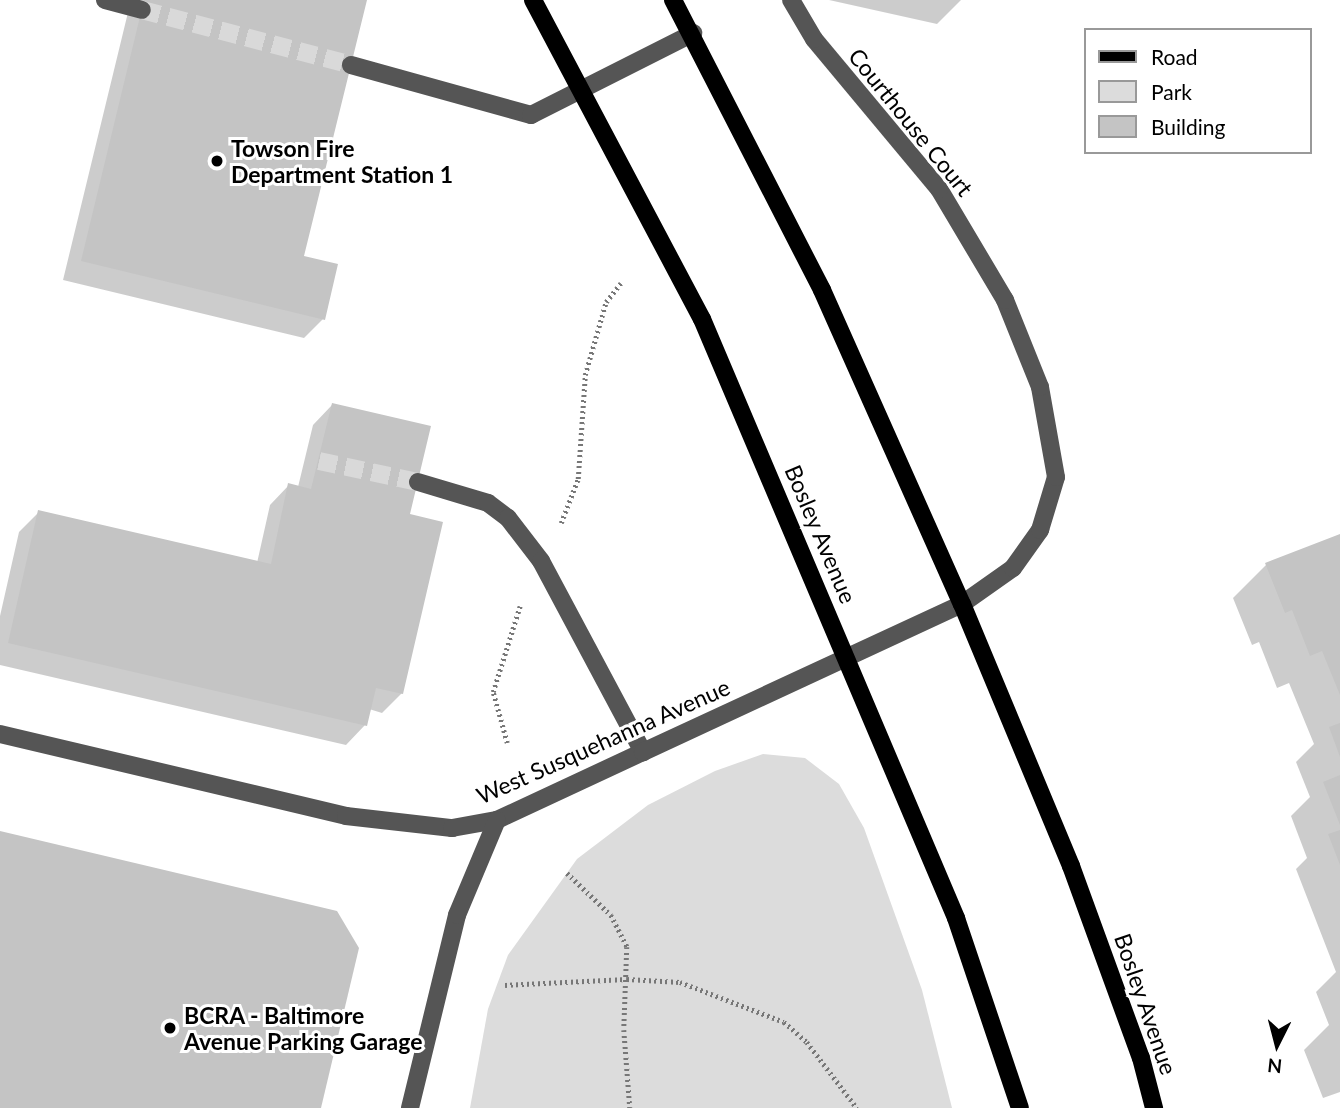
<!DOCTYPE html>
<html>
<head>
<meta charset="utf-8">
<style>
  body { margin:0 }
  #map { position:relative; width:1340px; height:1108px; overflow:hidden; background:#fff; font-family:Lato,sans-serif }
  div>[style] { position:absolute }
  .green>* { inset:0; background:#dcdcdc }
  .shadow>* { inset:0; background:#0003 }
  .building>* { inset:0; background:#c4c4c4 }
  .minor-tunnel>* { height:18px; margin-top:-9px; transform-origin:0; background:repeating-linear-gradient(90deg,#d9d9d9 0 18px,transparent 0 27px) }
  .path>* { height:4.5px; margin-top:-2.25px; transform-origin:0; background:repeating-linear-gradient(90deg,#777 0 2px,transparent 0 5.5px) }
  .minor>* { height:18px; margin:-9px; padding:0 9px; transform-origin:9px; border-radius:9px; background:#555 }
  .major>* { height:18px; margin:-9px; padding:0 9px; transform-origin:9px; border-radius:9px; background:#000 }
  .dots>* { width:19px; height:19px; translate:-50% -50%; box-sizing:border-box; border:4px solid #fff; border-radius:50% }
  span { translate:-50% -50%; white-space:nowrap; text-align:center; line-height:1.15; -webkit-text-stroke:6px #fff; paint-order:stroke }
  .street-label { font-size:23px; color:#000 }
  .poi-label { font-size:23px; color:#000; font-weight:700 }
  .left { translate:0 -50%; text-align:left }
  .legend { position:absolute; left:1084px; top:28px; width:228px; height:126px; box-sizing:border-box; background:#fff; border:2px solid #999; margin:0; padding:9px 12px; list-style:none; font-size:21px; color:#000 }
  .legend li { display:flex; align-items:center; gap:14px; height:35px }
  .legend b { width:35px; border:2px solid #999 }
  .north { position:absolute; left:1242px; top:1010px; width:70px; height:70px; -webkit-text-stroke:5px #fff; paint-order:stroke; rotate:186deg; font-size:19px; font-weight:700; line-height:28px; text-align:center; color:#000 }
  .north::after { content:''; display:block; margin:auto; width:24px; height:32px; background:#000; clip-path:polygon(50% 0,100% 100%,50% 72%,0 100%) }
</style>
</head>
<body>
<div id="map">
  <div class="green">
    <div style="clip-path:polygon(763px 754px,805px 758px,839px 784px,864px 828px,922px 990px,952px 1108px,470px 1108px,488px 1009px,508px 955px,577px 859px,648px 805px,715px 771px)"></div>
  </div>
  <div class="shadow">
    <div style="clip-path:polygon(131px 0,365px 0,302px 257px,323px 319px,304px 338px,63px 280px)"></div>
    <div style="clip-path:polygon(829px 0,961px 0,937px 24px)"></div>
    <div style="clip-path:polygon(332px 405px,408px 515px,402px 693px,382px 713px,369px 709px,365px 725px,346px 745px,0 665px,0 616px,19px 532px,39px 512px,257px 563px,270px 505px,289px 485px,298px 487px,313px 425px)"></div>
    <div style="clip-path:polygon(1340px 536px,1340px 1092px,1323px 1098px,1304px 1050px,1329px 1025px,1316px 992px,1336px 972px,1296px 869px,1307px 858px,1291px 816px,1310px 797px,1296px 762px,1314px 744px,1289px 683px,1277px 688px,1259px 642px,1252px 645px,1233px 598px,1266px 565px)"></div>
  </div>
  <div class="building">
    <div style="clip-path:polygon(144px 0,367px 0,304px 256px,338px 264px,325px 320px,81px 261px)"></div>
    <div style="clip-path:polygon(332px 403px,431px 426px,410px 514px,443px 522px,403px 694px,376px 688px,367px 726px,8px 643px,38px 510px,271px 564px,288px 483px,311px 489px)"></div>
    <div style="clip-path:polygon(1340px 534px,1340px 695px,1322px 651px,1310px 656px,1292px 610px,1285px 613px,1265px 563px)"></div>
    <div style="clip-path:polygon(1340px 723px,1340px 757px,1329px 727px)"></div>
    <div style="clip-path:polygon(1340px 775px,1340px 825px,1323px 782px)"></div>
    <div style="clip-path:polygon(1340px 830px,1340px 865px,1328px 834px)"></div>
    <div style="clip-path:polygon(0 831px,337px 911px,359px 948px,321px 1108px,0 1108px)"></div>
  </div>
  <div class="minor-tunnel">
    <div style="left:142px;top:10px;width:216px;rotate:14.7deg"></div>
    <div style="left:319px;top:461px;width:101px;rotate:12deg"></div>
  </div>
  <div class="path">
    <div style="left:561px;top:523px;width:47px;rotate:-68.9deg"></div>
    <div style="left:578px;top:479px;width:104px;rotate:-86.1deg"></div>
    <div style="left:585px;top:375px;width:76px;rotate:-74deg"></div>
    <div style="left:606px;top:302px;width:24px;rotate:-52deg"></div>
    <div style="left:507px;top:743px;width:53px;rotate:-105.4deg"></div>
    <div style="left:493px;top:692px;width:90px;rotate:-72.6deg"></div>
    <div style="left:567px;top:873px;width:61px;rotate:43.7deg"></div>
    <div style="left:611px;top:915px;width:36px;rotate:63deg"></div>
    <div style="left:627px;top:947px;width:83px;rotate:92.1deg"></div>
    <div style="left:624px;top:1030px;width:78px;rotate:85.6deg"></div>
    <div style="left:505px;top:985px;width:122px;rotate:-2.8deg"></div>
    <div style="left:627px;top:979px;width:53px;rotate:3.2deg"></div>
    <div style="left:680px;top:982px;width:111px;rotate:21deg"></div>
    <div style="left:784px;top:1022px;width:30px;rotate:41deg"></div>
    <div style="left:807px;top:1042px;width:83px;rotate:52.9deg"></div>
  </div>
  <div class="minor">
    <div style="left:105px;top:0;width:38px;rotate:15deg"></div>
    <div style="left:351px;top:65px;width:187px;rotate:15.5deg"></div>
    <div style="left:531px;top:115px;width:182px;rotate:-26.8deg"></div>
    <div style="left:418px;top:482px;width:73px;rotate:16.7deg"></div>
    <div style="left:488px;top:503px;width:25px;rotate:37deg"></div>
    <div style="left:508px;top:518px;width:54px;rotate:52.5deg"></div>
    <div style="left:541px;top:561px;width:217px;rotate:61.9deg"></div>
    <div style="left:0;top:734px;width:356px;rotate:13.3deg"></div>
    <div style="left:346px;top:816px;width:107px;rotate:6.5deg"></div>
    <div style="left:452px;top:828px;width:46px;rotate:-10.1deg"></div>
    <div style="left:497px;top:820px;width:161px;rotate:-25deg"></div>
    <div style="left:643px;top:752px;width:352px;rotate:-24.9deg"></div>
    <div style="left:962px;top:604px;width:62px;rotate:-35.2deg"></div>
    <div style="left:1013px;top:568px;width:47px;rotate:-54.6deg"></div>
    <div style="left:1040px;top:530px;width:55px;rotate:-73.2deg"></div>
    <div style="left:1056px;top:477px;width:91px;rotate:-100.1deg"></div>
    <div style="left:1040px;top:387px;width:94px;rotate:-111.9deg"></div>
    <div style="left:1005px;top:300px;width:129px;rotate:-120.7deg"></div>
    <div style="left:939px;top:189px;width:195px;rotate:-129.8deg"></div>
    <div style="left:814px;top:39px;width:45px;rotate:-120.5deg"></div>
    <div style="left:410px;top:1108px;width:199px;rotate:-76.3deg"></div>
    <div style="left:457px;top:915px;width:103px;rotate:-67.2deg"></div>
  </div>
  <div class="major">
    <div style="left:533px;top:0;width:361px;rotate:62.1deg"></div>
    <div style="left:702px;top:319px;width:651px;rotate:67.02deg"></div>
    <div style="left:956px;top:918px;width:200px;rotate:71.4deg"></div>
    <div style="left:673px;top:0;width:326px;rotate:62.8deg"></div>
    <div style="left:822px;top:290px;width:344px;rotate:66deg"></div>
    <div style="left:962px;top:604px;width:284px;rotate:67.4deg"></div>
    <div style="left:1071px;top:866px;width:204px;rotate:70deg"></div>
    <div style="left:1141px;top:1058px;width:52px;rotate:75.4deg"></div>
  </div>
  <div class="dots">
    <div style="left:217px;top:161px;background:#000"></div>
    <div style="left:170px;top:1028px;background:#000"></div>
  </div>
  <div class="street-label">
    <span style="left:911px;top:122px;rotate:51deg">Courthouse Court</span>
    <span style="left:821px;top:534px;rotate:67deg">Bosley Avenue</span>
    <span style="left:603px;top:741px;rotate:-24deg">West Susquehanna Avenue</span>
    <span style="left:1146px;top:1004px;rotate:71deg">Bosley Avenue</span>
  </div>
  <div class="poi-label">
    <span class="left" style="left:231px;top:161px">Towson Fire<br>Department Station 1</span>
    <span class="left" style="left:184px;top:1028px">BCRA - Baltimore<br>Avenue Parking Garage</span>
  </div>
  <ul class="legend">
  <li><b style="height:9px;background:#000"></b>Road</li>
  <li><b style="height:19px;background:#dcdcdc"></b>Park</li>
  <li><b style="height:19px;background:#c4c4c4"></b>Building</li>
  </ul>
  <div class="north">N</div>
</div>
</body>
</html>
